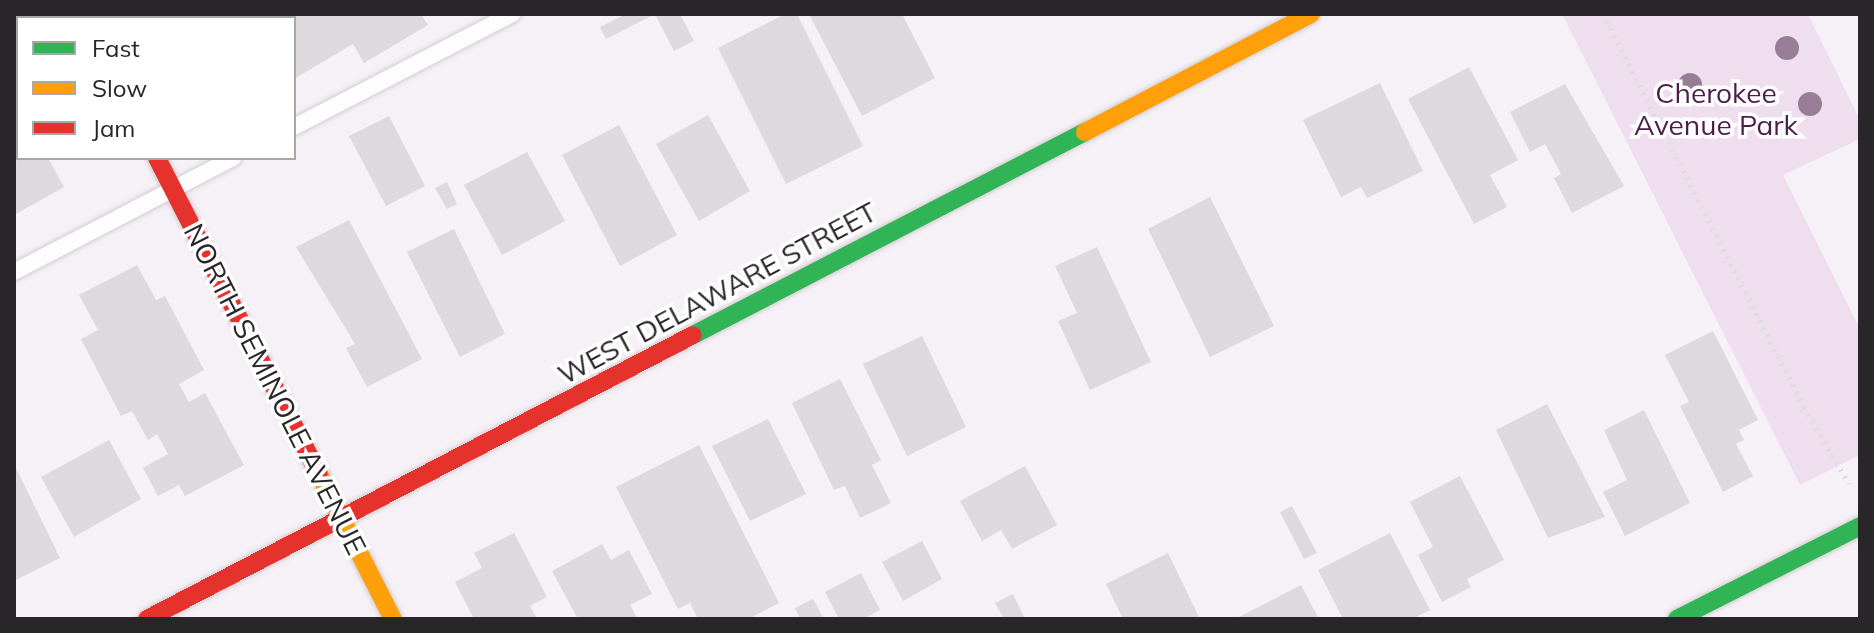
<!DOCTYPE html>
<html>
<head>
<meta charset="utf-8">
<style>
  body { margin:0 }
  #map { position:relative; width:1874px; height:633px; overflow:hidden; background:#f6f1f6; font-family:Mulish,sans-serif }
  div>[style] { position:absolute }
  .green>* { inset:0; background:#efdfee }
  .building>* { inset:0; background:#ddd9dd }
  .path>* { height:5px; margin-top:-2.5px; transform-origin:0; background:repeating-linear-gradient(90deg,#deddde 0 2px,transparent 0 8px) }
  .roads { filter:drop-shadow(0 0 2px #d1cdd1) drop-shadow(0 0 2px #d1cdd1) }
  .lane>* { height:16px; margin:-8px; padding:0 8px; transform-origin:8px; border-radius:8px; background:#fefdfe }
  .street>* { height:34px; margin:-17px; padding:0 17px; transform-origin:17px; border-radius:17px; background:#fefdfe }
  .fast>* { height:18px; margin:-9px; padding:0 9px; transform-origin:9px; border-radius:9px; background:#30b455 }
  .slow>* { height:18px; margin:-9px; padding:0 9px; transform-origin:9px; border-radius:9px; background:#ff9f0a }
  .jam>* { height:18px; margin:-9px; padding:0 9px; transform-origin:9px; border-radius:9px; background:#e5322d }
  .trees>* { width:24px; height:24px; margin:-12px; border-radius:50%; background:#977e96 }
  span { translate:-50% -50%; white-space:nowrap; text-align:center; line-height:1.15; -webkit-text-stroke:7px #fff; paint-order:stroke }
  .park-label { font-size:28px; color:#4a1f48 }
  .street-label { font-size:28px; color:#292629 }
  .frame { position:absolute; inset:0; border:16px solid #292629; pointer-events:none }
  .legend { position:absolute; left:16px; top:16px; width:280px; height:144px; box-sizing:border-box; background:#fff; border:2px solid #a9a8a9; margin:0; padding:10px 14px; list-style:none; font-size:24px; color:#292629 }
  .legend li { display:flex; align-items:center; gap:16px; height:40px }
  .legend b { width:40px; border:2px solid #a9a8a9 }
</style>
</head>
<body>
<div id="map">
  <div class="green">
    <div style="clip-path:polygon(1562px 14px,1808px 14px,1860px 120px,1860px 139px,1783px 175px,1860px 329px,1860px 455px,1800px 485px)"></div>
  </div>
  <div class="building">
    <div style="clip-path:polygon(277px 14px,421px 14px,428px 25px,364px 63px,353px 44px,294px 79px,294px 18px,270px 18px)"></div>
    <div style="clip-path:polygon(626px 14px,680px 14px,694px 41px,674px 51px,655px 14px,606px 39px,600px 27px)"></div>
    <div style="clip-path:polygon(785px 14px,797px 14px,863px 146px,786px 184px,718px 48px)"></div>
    <div style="clip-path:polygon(809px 14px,902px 14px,935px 78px,862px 116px)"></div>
    <div style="clip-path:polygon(1469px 67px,1518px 160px,1490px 175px,1507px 207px,1474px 224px,1408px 99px)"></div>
    <div style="clip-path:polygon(1380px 83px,1423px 171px,1367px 198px,1361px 187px,1341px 197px,1303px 120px)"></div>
    <div style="clip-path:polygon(1565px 84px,1624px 186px,1572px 213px,1554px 178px,1561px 174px,1545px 144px,1530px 152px,1510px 112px)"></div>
    <div style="clip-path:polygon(18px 115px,18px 158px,48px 158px,64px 187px,14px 215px)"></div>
    <div style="clip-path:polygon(708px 115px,750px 191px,699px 221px,656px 144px)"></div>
    <div style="clip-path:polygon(389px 116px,425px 186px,386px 206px,349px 136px)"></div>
    <div style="clip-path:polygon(619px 125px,677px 235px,620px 266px,562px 155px)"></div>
    <div style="clip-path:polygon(527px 152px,565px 221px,502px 255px,464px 185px)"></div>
    <div style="clip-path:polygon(447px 182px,457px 204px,447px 209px,435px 188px)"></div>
    <div style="clip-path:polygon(1210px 197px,1274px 326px,1210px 357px,1148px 229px)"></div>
    <div style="clip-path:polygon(349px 220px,422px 359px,367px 387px,346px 348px,355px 344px,296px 247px)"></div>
    <div style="clip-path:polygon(454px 229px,505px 334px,460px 357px,407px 252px)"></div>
    <div style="clip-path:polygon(1097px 247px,1151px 362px,1090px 390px,1058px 321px,1077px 313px,1055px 266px)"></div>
    <div style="clip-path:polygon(137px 265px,156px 300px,165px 296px,204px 370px,179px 384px,189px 402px,205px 393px,244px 465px,185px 496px,179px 485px,158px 496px,143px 468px,168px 454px,157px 434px,148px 440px,132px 411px,121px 416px,81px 339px,98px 330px,79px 295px)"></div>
    <div style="clip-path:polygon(1713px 331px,1758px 420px,1739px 430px,1744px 440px,1736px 444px,1753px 476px,1723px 492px,1680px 406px,1689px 402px,1665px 355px)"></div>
    <div style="clip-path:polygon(922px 336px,966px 427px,907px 456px,863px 364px)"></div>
    <div style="clip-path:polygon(840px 379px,881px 460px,872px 465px,891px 503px,860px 518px,845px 486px,834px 490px,792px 403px)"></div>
    <div style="clip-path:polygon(1547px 404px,1605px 517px,1548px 538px,1496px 430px)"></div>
    <div style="clip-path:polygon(1644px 410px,1690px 503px,1625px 536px,1603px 492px,1627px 480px,1604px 430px)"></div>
    <div style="clip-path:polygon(768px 419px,806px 494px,750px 521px,712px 446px)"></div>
    <div style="clip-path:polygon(109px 440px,141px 499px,74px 537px,41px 477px)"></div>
    <div style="clip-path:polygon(699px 445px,779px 603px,748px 619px,698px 619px,690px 603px,678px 609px,616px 487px)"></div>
    <div style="clip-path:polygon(14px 464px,60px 558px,14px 581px)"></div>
    <div style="clip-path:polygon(1025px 466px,1057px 525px,1012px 549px,1001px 530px,982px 541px,960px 501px)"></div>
    <div style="clip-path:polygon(1460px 476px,1504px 560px,1467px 579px,1471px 587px,1442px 602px,1418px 555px,1433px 547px,1410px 502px)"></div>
    <div style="clip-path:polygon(1292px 506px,1317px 553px,1304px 559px,1280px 512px)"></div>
    <div style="clip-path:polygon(514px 533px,547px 597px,530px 606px,537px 619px,474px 619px,455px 582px,482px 568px,474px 553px)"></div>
    <div style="clip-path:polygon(1390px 533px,1430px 610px,1412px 619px,1343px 619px,1318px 570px)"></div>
    <div style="clip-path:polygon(922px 541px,942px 579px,903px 601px,882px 562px)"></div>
    <div style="clip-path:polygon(602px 544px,611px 560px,629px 550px,652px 594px,630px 605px,638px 619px,578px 619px,552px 571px)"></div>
    <div style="clip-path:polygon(1168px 553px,1200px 619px,1123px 619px,1106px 584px)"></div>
    <div style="clip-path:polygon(861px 573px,880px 610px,863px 619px,839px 619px,825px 592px)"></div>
    <div style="clip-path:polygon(1301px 585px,1319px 619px,1235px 619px)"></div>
    <div style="clip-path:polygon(1013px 594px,1025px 619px,1004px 619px,995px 603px)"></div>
    <div style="clip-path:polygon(813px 599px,824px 619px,800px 619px,795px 608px)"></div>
  </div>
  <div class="path">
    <div style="left:1603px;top:14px;width:441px;rotate:62.9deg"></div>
    <div style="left:1804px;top:407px;width:89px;rotate:59.7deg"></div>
  </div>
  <div class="roads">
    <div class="lane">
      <div style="left:294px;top:127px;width:246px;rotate:-27.4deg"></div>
      <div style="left:14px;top:272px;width:247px;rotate:-27.5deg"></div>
    </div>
    <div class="street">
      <div style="left:83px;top:14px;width:4px;rotate:63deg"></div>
    </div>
    <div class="fast">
      <div style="left:693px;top:335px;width:441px;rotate:-27.4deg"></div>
      <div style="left:1677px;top:619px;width:205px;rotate:-26.9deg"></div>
    </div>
    <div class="slow">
      <div style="left:1085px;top:132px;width:255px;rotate:-27.6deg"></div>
      <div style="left:319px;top:474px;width:163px;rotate:63deg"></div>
    </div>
    <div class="jam">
      <div style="left:157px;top:158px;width:355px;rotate:62.9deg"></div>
      <div style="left:147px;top:619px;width:615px;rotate:-27.48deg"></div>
    </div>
  </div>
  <div class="trees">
    <div style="left:1787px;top:48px"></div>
    <div style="left:1690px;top:85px"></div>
    <div style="left:1810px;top:104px"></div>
  </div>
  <div class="park-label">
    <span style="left:1716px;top:109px">Cherokee<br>Avenue Park</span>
  </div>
  <div class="street-label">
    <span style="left:717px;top:293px;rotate:-28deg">WEST DELAWARE STREET</span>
    <span style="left:275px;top:389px;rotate:63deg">NORTH SEMINOLE AVENUE</span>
  </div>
  <div class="frame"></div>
  <ul class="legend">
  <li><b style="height:10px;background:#30b455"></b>Fast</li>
  <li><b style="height:10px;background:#ff9f0a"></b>Slow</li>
  <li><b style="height:10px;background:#e5322d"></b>Jam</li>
  </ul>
</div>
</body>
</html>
